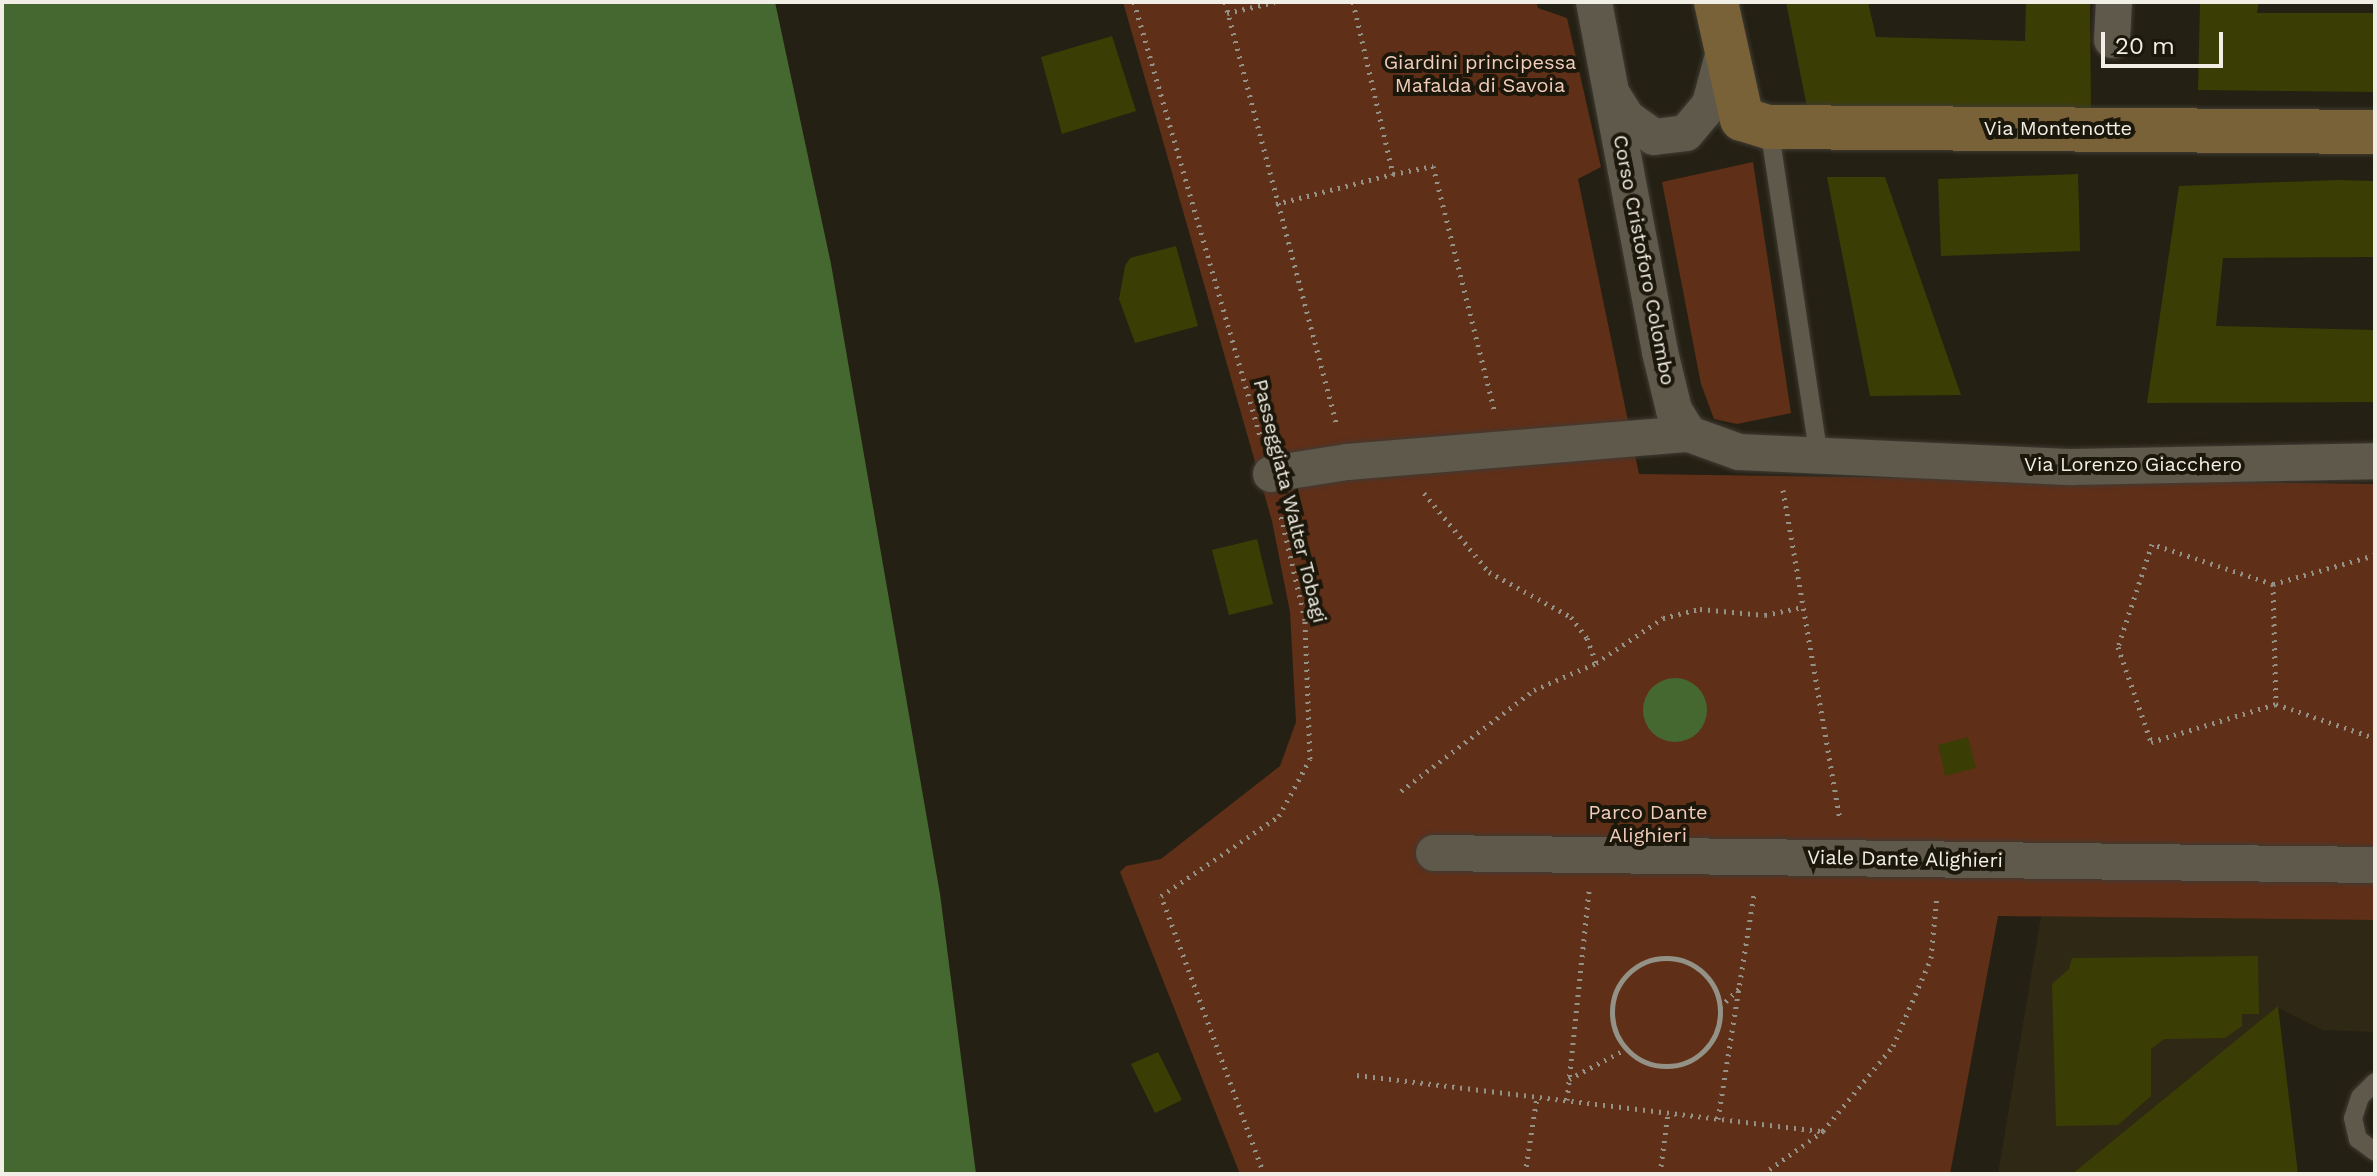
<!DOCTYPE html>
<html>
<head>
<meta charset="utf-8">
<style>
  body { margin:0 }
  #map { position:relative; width:2377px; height:1176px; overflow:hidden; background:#242013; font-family:"Work Sans",sans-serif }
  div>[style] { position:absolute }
  .built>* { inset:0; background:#2f2815 }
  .green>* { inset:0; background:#602f18 }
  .water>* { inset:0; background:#456830 }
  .round { border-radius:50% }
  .building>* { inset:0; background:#3b3e04 }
  .path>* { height:5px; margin-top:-2.5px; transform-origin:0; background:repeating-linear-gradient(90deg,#949186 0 2px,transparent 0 8px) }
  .path>.ring { margin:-2.5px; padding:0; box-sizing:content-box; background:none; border:5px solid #949186; border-radius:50% }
  .roads { filter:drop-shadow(0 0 2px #403b34) drop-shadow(0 0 2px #403b34) }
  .lane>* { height:18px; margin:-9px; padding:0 9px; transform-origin:9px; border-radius:9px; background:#5e594b }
  .street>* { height:36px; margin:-18px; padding:0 18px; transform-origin:18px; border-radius:18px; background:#5e594b }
  .secondary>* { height:44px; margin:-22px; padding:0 22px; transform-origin:22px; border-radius:22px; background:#796138 }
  span { translate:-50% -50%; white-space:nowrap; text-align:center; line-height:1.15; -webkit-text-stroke:8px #1b170a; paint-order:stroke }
  .park-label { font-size:20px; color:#f3cdbc }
  .street-label { font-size:20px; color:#f1eee6 }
  .frame { position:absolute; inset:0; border:4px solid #f1eee6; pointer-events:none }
  .scale { position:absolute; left:2101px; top:32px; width:122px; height:36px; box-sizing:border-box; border:4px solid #f1eee6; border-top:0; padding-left:10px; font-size:24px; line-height:28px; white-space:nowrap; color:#f1eee6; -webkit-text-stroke:6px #1b170a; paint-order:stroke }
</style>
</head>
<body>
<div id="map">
  <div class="built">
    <div style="clip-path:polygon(2041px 916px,2375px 920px,2375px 1032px,2323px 1030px,2277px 1007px,2072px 1174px,1998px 1174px)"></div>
  </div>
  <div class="green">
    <div style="clip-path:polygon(1123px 2px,1536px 2px,1538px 8px,1567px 18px,1601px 167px,1578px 179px,1639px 474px,2375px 484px,2375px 920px,1998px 916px,1950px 1174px,1240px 1174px,1120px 872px,1126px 866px,1161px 859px,1280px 766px,1296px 722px,1290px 612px,1272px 521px)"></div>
    <div style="clip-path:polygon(1753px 162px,1791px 413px,1737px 424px,1714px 419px,1701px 384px,1662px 182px)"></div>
  </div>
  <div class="water">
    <div style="clip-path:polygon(2px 2px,775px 2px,831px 264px,940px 894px,976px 1174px,2px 1174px)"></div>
    <div class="round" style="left:1643px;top:678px;width:64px;height:64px"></div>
  </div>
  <div class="building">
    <div style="clip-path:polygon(1786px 2px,1868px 2px,1876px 37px,2025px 41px,2026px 2px,2090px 2px,2091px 115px,1808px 112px)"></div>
    <div style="clip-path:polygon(2200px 2px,2259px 2px,2257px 13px,2375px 13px,2375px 92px,2198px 90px)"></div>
    <div style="clip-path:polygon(1112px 36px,1136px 111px,1062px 134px,1041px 57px)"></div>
    <div style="clip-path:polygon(2078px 174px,2080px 251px,1941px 256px,1938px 179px)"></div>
    <div style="clip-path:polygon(1827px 177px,1885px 177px,1961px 395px,1870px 396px)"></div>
    <div style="clip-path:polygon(2337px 180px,2375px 181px,2375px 257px,2223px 258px,2216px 326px,2375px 330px,2375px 402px,2147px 403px,2179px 186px)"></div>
    <div style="clip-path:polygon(1176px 246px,1198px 326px,1135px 343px,1119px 299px,1125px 266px,1130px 258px)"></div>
    <div style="clip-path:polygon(1257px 539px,1273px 604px,1229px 615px,1212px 550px)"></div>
    <div style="clip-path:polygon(1968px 737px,1976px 768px,1945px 776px,1938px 745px)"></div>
    <div style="clip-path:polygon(2258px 956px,2259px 1014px,2242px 1014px,2242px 1026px,2225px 1038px,2164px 1039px,2151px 1049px,2151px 1096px,2118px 1125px,2056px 1126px,2052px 984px,2069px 969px,2072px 958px)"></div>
    <div style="clip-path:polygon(2278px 1006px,2298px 1174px,2072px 1174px)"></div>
    <div style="clip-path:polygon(1158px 1052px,1182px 1100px,1155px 1113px,1131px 1064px)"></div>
  </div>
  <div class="path">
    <div style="left:1134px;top:2px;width:456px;rotate:73.8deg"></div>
    <div style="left:1225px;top:2px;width:439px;rotate:75.2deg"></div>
    <div style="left:1353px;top:2px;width:177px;rotate:76.9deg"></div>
    <div style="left:1393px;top:174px;width:41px;rotate:-11.3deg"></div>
    <div style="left:1433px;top:166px;width:255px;rotate:75.9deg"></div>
    <div style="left:1227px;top:13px;width:49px;rotate:-12.9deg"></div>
    <div style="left:1276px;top:204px;width:121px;rotate:-14.4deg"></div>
    <div style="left:1783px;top:490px;width:334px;rotate:80.2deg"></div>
    <div style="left:1424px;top:493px;width:102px;rotate:50.6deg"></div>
    <div style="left:1489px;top:572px;width:94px;rotate:28.8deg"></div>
    <div style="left:1571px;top:617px;width:26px;rotate:53deg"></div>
    <div style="left:1587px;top:638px;width:27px;rotate:70deg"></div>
    <div style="left:2375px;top:555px;width:106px;rotate:164.1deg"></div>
    <div style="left:2273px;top:584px;width:120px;rotate:88.6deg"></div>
    <div style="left:2276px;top:704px;width:105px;rotate:19deg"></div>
    <div style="left:2273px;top:584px;width:127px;rotate:-161.7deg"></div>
    <div style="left:2152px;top:544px;width:108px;rotate:108.3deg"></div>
    <div style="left:2118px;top:647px;width:101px;rotate:70.8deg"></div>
    <div style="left:2151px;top:742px;width:131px;rotate:-16.9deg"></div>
    <div style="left:1401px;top:791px;width:167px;rotate:-37.2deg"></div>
    <div style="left:1534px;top:690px;width:68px;rotate:-23.5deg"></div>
    <div style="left:1596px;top:663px;width:81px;rotate:-33.9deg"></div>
    <div style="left:1663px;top:618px;width:38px;rotate:-14deg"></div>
    <div style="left:1700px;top:609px;width:65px;rotate:5.3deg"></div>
    <div style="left:1765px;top:615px;width:40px;rotate:-12deg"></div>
    <div class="ring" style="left:1612px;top:958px;width:103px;height:103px"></div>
    <div style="left:1720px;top:1007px;width:29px;rotate:-44deg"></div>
    <div style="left:1357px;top:1075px;width:469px;rotate:6.9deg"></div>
    <div style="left:1569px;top:1079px;width:64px;rotate:-27.8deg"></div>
    <div style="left:1567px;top:1100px;width:210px;rotate:-84deg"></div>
    <div style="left:1718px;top:1119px;width:228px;rotate:-80.9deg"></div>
    <div style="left:1264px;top:1174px;width:296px;rotate:-110.3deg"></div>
    <div style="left:1161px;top:896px;width:143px;rotate:-34.1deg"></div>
    <div style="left:1279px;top:816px;width:65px;rotate:-61.5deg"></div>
    <div style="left:1310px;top:759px;width:139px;rotate:-92.1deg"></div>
    <div style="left:1305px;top:620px;width:111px;rotate:-103deg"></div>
    <div style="left:1525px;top:1174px;width:78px;rotate:-81.1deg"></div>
    <div style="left:1660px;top:1174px;width:62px;rotate:-82.5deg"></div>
    <div style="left:1763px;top:1174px;width:74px;rotate:-35.6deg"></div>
    <div style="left:1823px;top:1131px;width:110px;rotate:-50.5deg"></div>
    <div style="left:1893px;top:1046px;width:96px;rotate:-66.6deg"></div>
    <div style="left:1931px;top:958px;width:63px;rotate:-84.6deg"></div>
  </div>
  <div class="roads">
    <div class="lane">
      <div style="left:1769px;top:127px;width:333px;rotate:81.4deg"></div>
      <div style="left:2375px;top:1082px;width:21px;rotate:135deg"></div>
      <div style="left:2360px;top:1097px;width:22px;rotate:108deg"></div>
      <div style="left:2353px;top:1118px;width:22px;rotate:77deg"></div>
      <div style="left:2358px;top:1139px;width:21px;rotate:37deg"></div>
    </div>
    <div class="street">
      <div style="left:1594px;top:2px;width:356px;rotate:79.3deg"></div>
      <div style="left:1660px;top:352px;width:60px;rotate:76.4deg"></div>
      <div style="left:1674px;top:410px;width:28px;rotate:58deg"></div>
      <div style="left:1689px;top:434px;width:53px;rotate:19.8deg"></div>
      <div style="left:1739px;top:452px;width:334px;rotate:2.6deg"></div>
      <div style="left:2073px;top:467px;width:302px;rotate:-1.1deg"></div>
      <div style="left:2112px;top:40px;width:38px;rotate:-87deg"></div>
      <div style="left:1612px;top:94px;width:28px;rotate:58deg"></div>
      <div style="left:1627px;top:118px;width:33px;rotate:35deg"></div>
      <div style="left:1654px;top:137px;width:32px;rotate:-7deg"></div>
      <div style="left:1686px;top:133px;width:38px;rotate:-50deg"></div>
      <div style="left:1710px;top:104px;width:58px;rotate:-75deg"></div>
      <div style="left:1271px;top:474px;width:77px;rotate:-9deg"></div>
      <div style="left:1347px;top:462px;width:343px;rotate:-4.7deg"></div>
      <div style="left:1434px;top:853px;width:941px;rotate:0.73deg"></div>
    </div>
    <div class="secondary">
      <div style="left:1716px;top:2px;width:120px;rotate:77.5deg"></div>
      <div style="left:1742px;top:119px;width:28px;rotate:17deg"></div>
      <div style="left:1769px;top:127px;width:606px;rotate:0.47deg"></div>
    </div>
  </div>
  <div class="park-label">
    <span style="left:1480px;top:74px">Giardini principessa<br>Mafalda di Savoia</span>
    <span style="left:1648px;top:824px">Parco Dante<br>Alighieri</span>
  </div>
  <div class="street-label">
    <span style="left:2058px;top:128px">Via Montenotte</span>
    <span style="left:1644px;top:260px;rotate:79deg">Corso Cristoforo Colombo</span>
    <span style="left:2133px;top:464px">Via Lorenzo Giacchero</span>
    <span style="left:1290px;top:501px;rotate:76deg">Passeggiata Walter Tobagi</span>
    <span style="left:1905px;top:859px;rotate:1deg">Viale Dante Alighieri</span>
  </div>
  <div class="frame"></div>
  <div class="scale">20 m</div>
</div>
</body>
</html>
